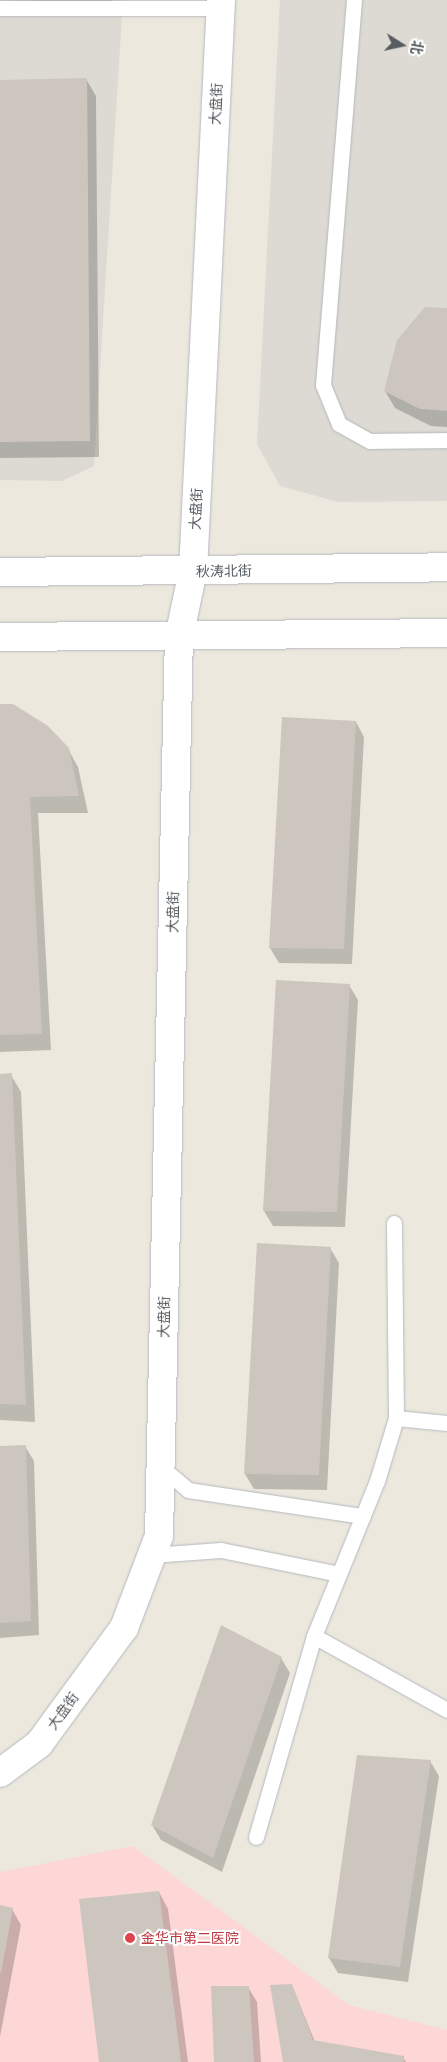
<!DOCTYPE html>
<html>
<head>
<meta charset="utf-8">
<style>
  body { margin:0 }
  #map { position:relative; width:447px; height:2062px; overflow:hidden; background:#ece8de; font-family:"Titillium Web","Noto Sans SC",sans-serif }
  div>[style] { position:absolute }
  .industrial>* { inset:0; background:#dcdad3 }
  .medical>* { inset:0; background:#fdd7d6 }
  .shadow>* { inset:0; background:#0003 }
  .building>* { inset:0; background:#ccc6bf }
  .roads { filter:drop-shadow(0 0 1px #b4b8bd) drop-shadow(0 0 1px #b4b8bd) }
  .service>* { height:15px; margin:-7.5px; padding:0 7.5px; transform-origin:7.5px; border-radius:7.5px; background:#fff }
  .minor>* { height:28px; margin:-14px; padding:0 14px; transform-origin:14px; border-radius:14px; background:#fff }
  .secondary>* { height:28px; margin:-14px; padding:0 14px; transform-origin:14px; border-radius:14px; background:#fff }
  .dots>* { width:14px; height:14px; translate:-50% -50%; box-sizing:border-box; border:2px solid #fff; border-radius:50% }
  span { translate:-50% -50%; white-space:nowrap; text-align:center; line-height:1.15; -webkit-text-stroke:4px #fff; paint-order:stroke }
  .street-label { font-size:14px; color:#575c61 }
  .health-label { font-size:14px; color:#be3a42 }
  .left { translate:0 -50%; text-align:left }
  .north { position:absolute; left:377px; top:20px; width:50px; height:50px; -webkit-text-stroke:4px #fff; paint-order:stroke; rotate:100deg; font-size:14px; font-weight:700; line-height:20px; text-align:center; color:#575c61 }
  .north::after { content:''; display:block; margin:auto; width:18px; height:22px; background:#575c61; clip-path:polygon(50% 0,100% 100%,50% 72%,0 100%) }
</style>
</head>
<body>
<div id="map">
  <div class="industrial">
    <div style="clip-path:polygon(0 0,123px 0,94px 466px,62px 481px,0 480px)"></div>
    <div style="clip-path:polygon(280px 0,447px 0,447px 501px,338px 502px,280px 486px,257px 444px)"></div>
  </div>
  <div class="medical">
    <div style="clip-path:polygon(133px 1846px,349px 2005px,447px 2030px,447px 2062px,0 2062px,0 1872px)"></div>
  </div>
  <div class="shadow">
    <div style="clip-path:polygon(0 0,112px 0,112px 3px)"></div>
    <div style="clip-path:polygon(86px 79px,96px 96px,99px 457px,0 458px,0 81px)"></div>
    <div style="clip-path:polygon(447px 309px,447px 427px,431px 426px,395px 408px,385px 391px)"></div>
    <div style="clip-path:polygon(0 705px,68px 749px,78px 767px,88px 813px,38px 813px,51px 1050px,0 1052px)"></div>
    <div style="clip-path:polygon(356px 722px,364px 737px,352px 964px,279px 963px,270px 948px)"></div>
    <div style="clip-path:polygon(277px 982px,349px 985px,358px 1000px,345px 1227px,273px 1226px,264px 1211px)"></div>
    <div style="clip-path:polygon(0 1075px,11px 1075px,21px 1092px,35px 1422px,0 1420px)"></div>
    <div style="clip-path:polygon(259px 1244px,330px 1248px,339px 1263px,327px 1490px,254px 1489px,245px 1474px)"></div>
    <div style="clip-path:polygon(25px 1446px,34px 1461px,39px 1635px,0 1638px,0 1447px)"></div>
    <div style="clip-path:polygon(281px 1658px,290px 1673px,222px 1872px,161px 1840px,152px 1825px)"></div>
    <div style="clip-path:polygon(430px 1761px,439px 1776px,408px 1982px,338px 1973px,329px 1958px)"></div>
    <div style="clip-path:polygon(159px 1892px,168px 1909px,188px 2062px,100px 2062px)"></div>
    <div style="clip-path:polygon(0 1907px,12px 1909px,21px 1925px,0 2037px)"></div>
    <div style="clip-path:polygon(292px 1985px,315px 2042px,403px 2057px,406px 2062px,284px 2062px)"></div>
    <div style="clip-path:polygon(248px 1987px,257px 2002px,261px 2062px,216px 2062px)"></div>
  </div>
  <div class="building">
    <div style="clip-path:polygon(87px 78px,90px 441px,0 442px,0 80px)"></div>
    <div style="clip-path:polygon(425px 307px,447px 308px,447px 411px,420px 409px,384px 391px,397px 340px)"></div>
    <div style="clip-path:polygon(0 704px,13px 704px,48px 726px,69px 748px,79px 796px,30px 797px,42px 1034px,0 1035px)"></div>
    <div style="clip-path:polygon(282px 717px,356px 721px,344px 949px,269px 948px)"></div>
    <div style="clip-path:polygon(276px 980px,350px 984px,337px 1212px,263px 1211px)"></div>
    <div style="clip-path:polygon(12px 1073px,26px 1405px,0 1404px,0 1074px)"></div>
    <div style="clip-path:polygon(257px 1243px,331px 1247px,319px 1475px,244px 1474px)"></div>
    <div style="clip-path:polygon(26px 1445px,31px 1621px,0 1623px,0 1446px)"></div>
    <div style="clip-path:polygon(221px 1625px,282px 1657px,213px 1858px,151px 1825px)"></div>
    <div style="clip-path:polygon(357px 1755px,431px 1760px,400px 1967px,328px 1958px)"></div>
    <div style="clip-path:polygon(159px 1891px,181px 2062px,99px 2062px,79px 1899px)"></div>
    <div style="clip-path:polygon(0 1905px,13px 1908px,1px 1973px,0 1973px)"></div>
    <div style="clip-path:polygon(292px 1984px,313px 2040px,404px 2056px,404px 2062px,283px 2062px,270px 1985px)"></div>
    <div style="clip-path:polygon(211px 1986px,249px 1986px,254px 2062px,214px 2062px)"></div>
  </div>
  <div class="roads">
    <div class="service">
      <div style="left:354px;top:0;width:386px;rotate:94.6deg"></div>
      <div style="left:323px;top:385px;width:42px;rotate:67.7deg"></div>
      <div style="left:339px;top:424px;width:35px;rotate:29deg"></div>
      <div style="left:370px;top:441px;width:77px;rotate:-0.7deg"></div>
      <div style="left:0;top:8px;width:221px"></div>
      <div style="left:396px;top:1418px;width:51px;rotate:5.6deg"></div>
      <div style="left:161px;top:1467px;width:35px;rotate:40deg"></div>
      <div style="left:188px;top:1490px;width:177px;rotate:8.5deg"></div>
      <div style="left:151px;top:1555px;width:70px;rotate:-4.1deg"></div>
      <div style="left:221px;top:1550px;width:120px;rotate:11.5deg"></div>
      <div style="left:314px;top:1636px;width:152px;rotate:29.1deg"></div>
      <div style="left:256px;top:1837px;width:209px;rotate:-73.9deg"></div>
      <div style="left:314px;top:1636px;width:167px;rotate:-67.9deg"></div>
      <div style="left:377px;top:1481px;width:66px;rotate:-73.2deg"></div>
      <div style="left:396px;top:1418px;width:195px;rotate:-90.6deg"></div>
    </div>
    <div class="minor">
      <div style="left:0;top:1773px;width:49px;rotate:-36.6deg"></div>
      <div style="left:39px;top:1744px;width:144px;rotate:-53.8deg"></div>
      <div style="left:124px;top:1628px;width:98px;rotate:-69.2deg"></div>
      <div style="left:159px;top:1536px;width:899px;rotate:-88.73deg"></div>
      <div style="left:179px;top:637px;width:67px;rotate:-78deg"></div>
      <div style="left:193px;top:571px;width:572px;rotate:-87.19deg"></div>
    </div>
    <div class="secondary">
      <div style="left:0;top:572px;width:447px;rotate:-0.6deg"></div>
      <div style="left:0;top:637px;width:447px;rotate:-0.5deg"></div>
    </div>
  </div>
  <div class="dots">
    <div style="left:130px;top:1938px;background:#e0444e"></div>
  </div>
  <div class="street-label">
    <span style="left:216px;top:104px;rotate:-87deg">大盘街</span>
    <span style="left:196px;top:509px;rotate:-87deg">大盘街</span>
    <span style="left:224px;top:571px;rotate:-1deg">秋涛北街</span>
    <span style="left:173px;top:912px;rotate:-89deg">大盘街</span>
    <span style="left:164px;top:1317px;rotate:-89deg">大盘街</span>
    <span style="left:63px;top:1711px;rotate:-54deg">大盘街</span>
  </div>
  <div class="health-label">
    <span class="left" style="left:141px;top:1938px">金华市第二医院</span>
  </div>
  <div class="north">北</div>
</div>
</body>
</html>
